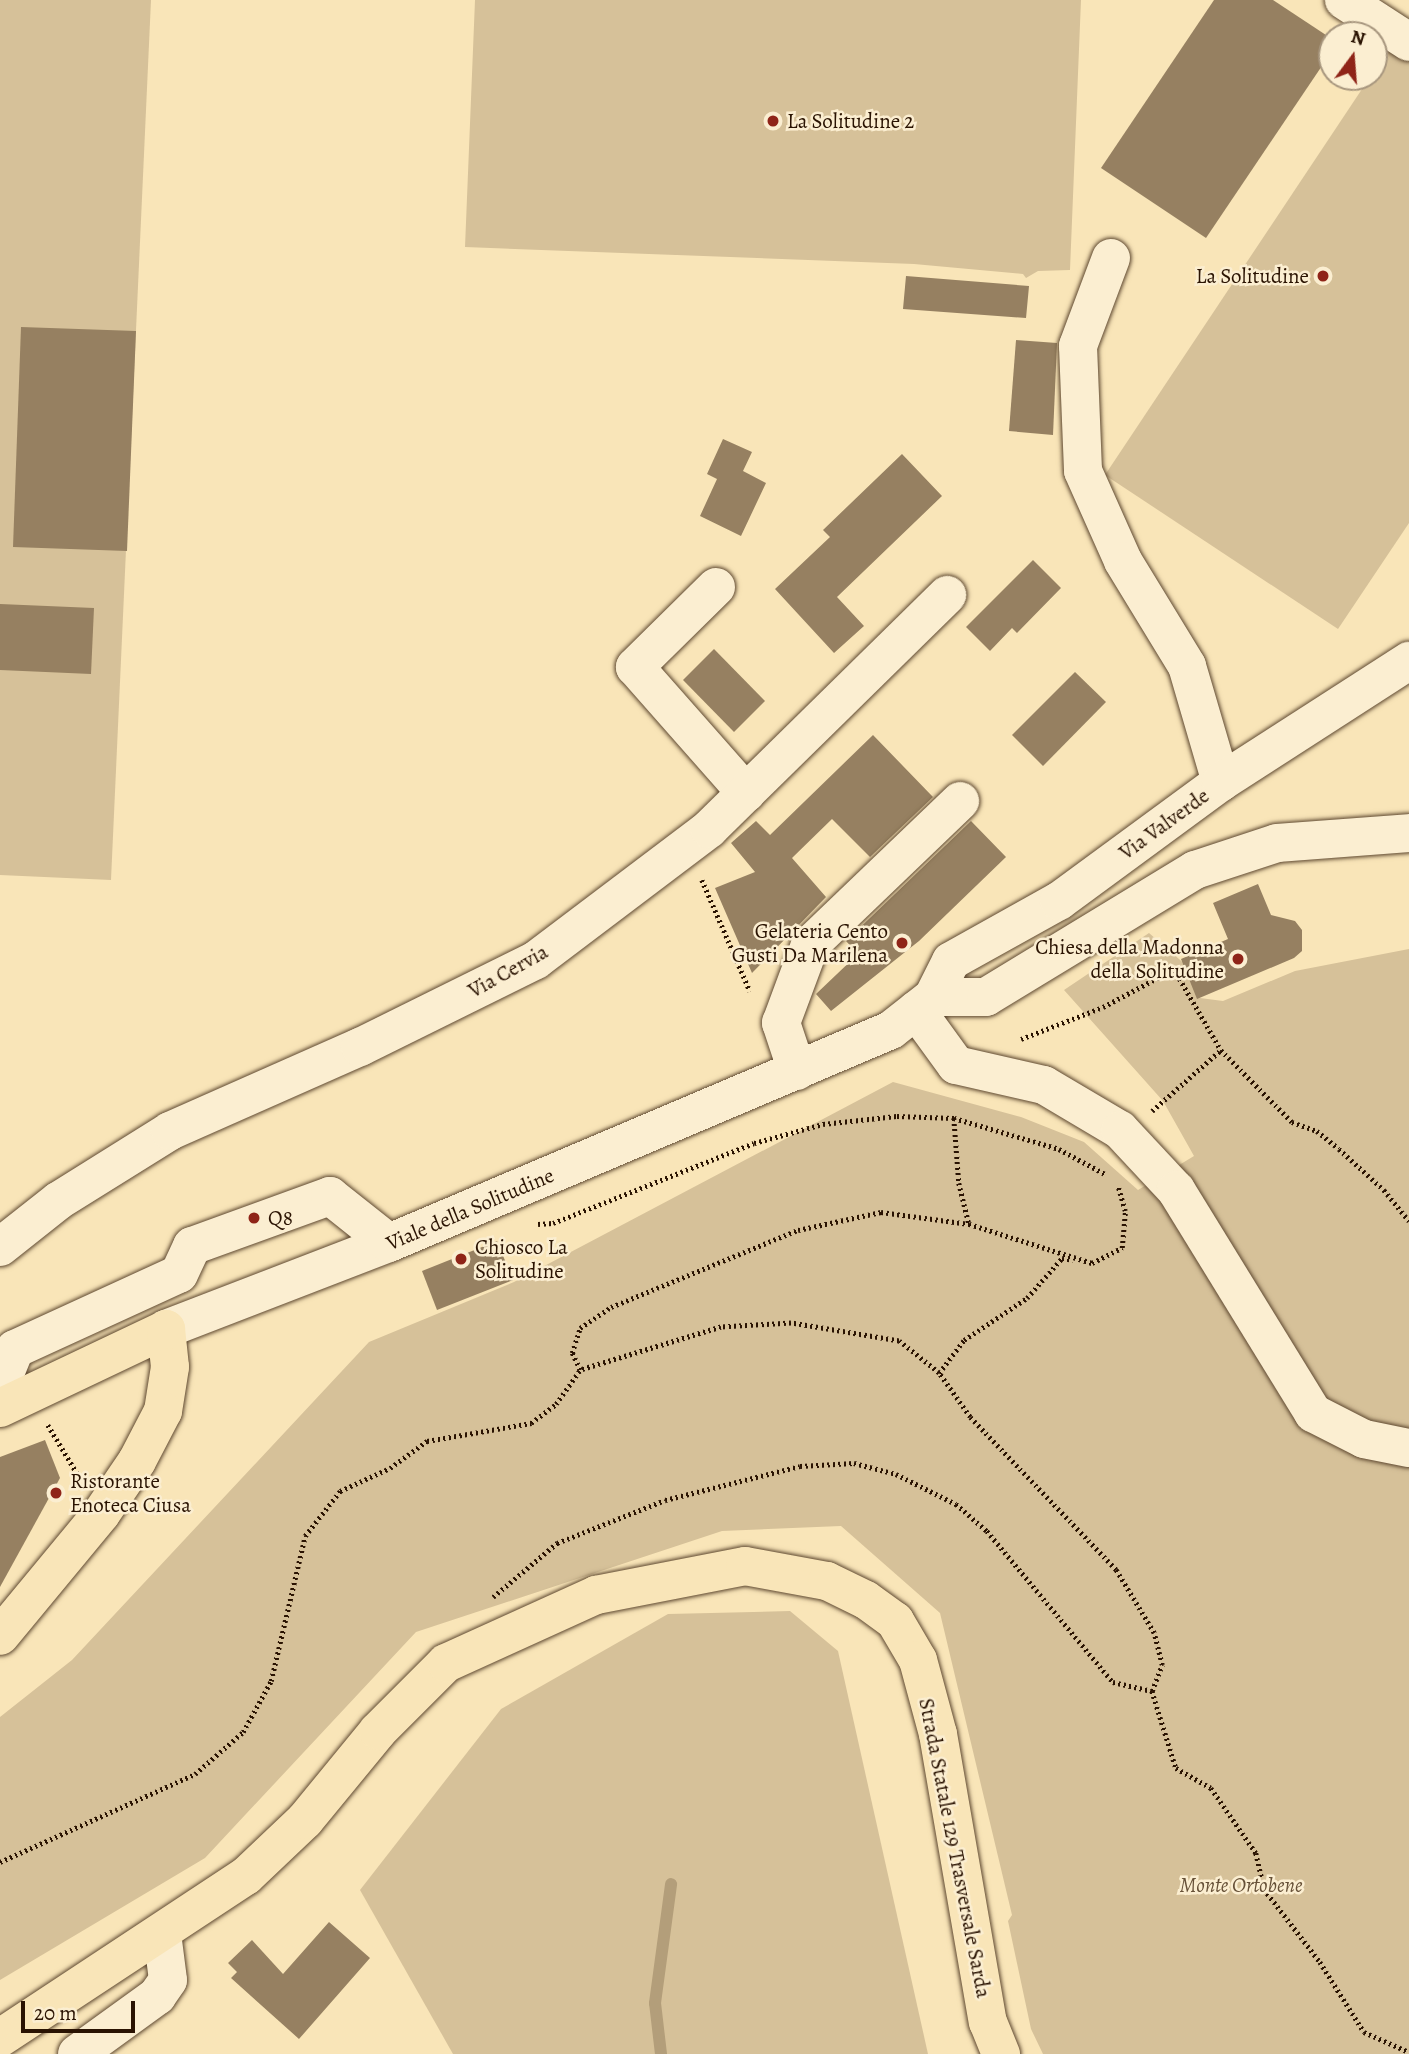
<!DOCTYPE html>
<html>
<head>
<meta charset="utf-8">
<style>
  body { margin:0 }
  #map { position:relative; width:1409px; height:2054px; overflow:hidden; background:#f9e5b8; font-family:Alegreya,serif }
  div>[style] { position:absolute }
  .green>* { inset:0; background:#d6c199 }
  .stream>* { height:12px; margin:-6px; padding:0 6px; transform-origin:6px; border-radius:6px; background:#b39e7a }
  .building>* { inset:0; background:#968061 }
  .path>* { height:4.5px; margin-top:-2.25px; transform-origin:0; background:repeating-linear-gradient(90deg,#2a1302 0 2px,transparent 0 5.5px) }
  .roads { filter:drop-shadow(0 0 2px #5e4830) drop-shadow(0 0 2px #5e4830) }
  .minor>* { height:38px; margin:-19px; padding:0 19px; transform-origin:19px; border-radius:19px; background:#fbeed1 }
  .major>* { height:38px; margin:-19px; padding:0 19px; transform-origin:19px; border-radius:19px; background:#f9e5b8 }
  .dots>* { width:19px; height:19px; translate:-50% -50%; box-sizing:border-box; border:4px solid #fbeed1; border-radius:50% }
  span { translate:-50% -50%; white-space:nowrap; text-align:center; line-height:1.15; -webkit-text-stroke:5px #fbeed1; paint-order:stroke }
  .poi-label { font-size:21px; color:#2a1302 }
  .left { translate:0 -50%; text-align:left }
  .right { translate:-100% -50%; text-align:right }
  .street-label { font-size:21px; color:#2a1302 }
  .park-label { font-size:21px; color:#665037; font-style:italic }
  .north { position:absolute; left:1318px; top:21px; width:70px; height:70px; box-sizing:border-box; background:#fbeed1; border:2px solid #a7967e; border-radius:50%; rotate:16deg; font-size:19px; font-weight:700; line-height:28px; text-align:center; color:#2a1302 }
  .north::after { content:''; display:block; margin:auto; width:24px; height:32px; background:#8f2418; clip-path:polygon(50% 0,100% 100%,50% 72%,0 100%) }
  .scale { position:absolute; left:21px; top:2001px; width:114px; height:32px; box-sizing:border-box; border:4px solid #2a1302; border-top:0; padding-left:9px; font-size:21px; line-height:24px; white-space:nowrap; color:#2a1302; -webkit-text-stroke:5px #fbeed1; paint-order:stroke }
</style>
</head>
<body>
<div id="map">
  <div class="green">
    <div style="clip-path:polygon(0 0,151px 0,111px 880px,0 875px)"></div>
    <div style="clip-path:polygon(475px 0,1081px 0,1070px 270px,1038px 271px,1026px 278px,1023px 274px,914px 264px,465px 247px)"></div>
    <div style="clip-path:polygon(1390px 47px,1409px 60px,1409px 523px,1338px 629px,1105px 475px)"></div>
    <div style="clip-path:polygon(1149px 933px,1187px 966px,1200px 998px,1223px 1001px,1295px 971px,1409px 949px,1409px 2054px,1043px 2054px,1031px 2029px,1008px 1921px,1012px 1915px,940px 1613px,841px 1526px,722px 1531px,416px 1632px,205px 1858px,0 1980px,0 1717px,72px 1660px,369px 1342px,514px 1282px,893px 1082px,1021px 1117px,1084px 1142px,1138px 1190px,1194px 1156px,1163px 1101px,1064px 990px)"></div>
    <div style="clip-path:polygon(790px 1611px,838px 1651px,928px 2054px,453px 2054px,360px 1890px,501px 1709px,668px 1614px)"></div>
  </div>
  <div class="stream">
    <div style="left:661px;top:2054px;width:51px;rotate:-96.7deg"></div>
    <div style="left:655px;top:2003px;width:120px;rotate:-82.3deg"></div>
  </div>
  <div class="building">
    <div style="clip-path:polygon(1214px 0,1273px 0,1332px 39px,1332px 51px,1206px 238px,1101px 168px)"></div>
    <div style="clip-path:polygon(906px 276px,1029px 286px,1026px 318px,903px 309px)"></div>
    <div style="clip-path:polygon(21px 327px,136px 331px,127px 551px,13px 547px)"></div>
    <div style="clip-path:polygon(1016px 340px,1057px 343px,1053px 435px,1009px 431px)"></div>
    <div style="clip-path:polygon(723px 439px,752px 452px,743px 471px,766px 483px,741px 536px,700px 516px,717px 479px,707px 474px)"></div>
    <div style="clip-path:polygon(902px 454px,942px 496px,837px 597px,864px 626px,834px 653px,775px 589px,830px 537px,823px 530px)"></div>
    <div style="clip-path:polygon(1033px 560px,1061px 588px,1017px 633px,1012px 628px,990px 651px,966px 627px)"></div>
    <div style="clip-path:polygon(0 604px,94px 608px,91px 674px,0 670px)"></div>
    <div style="clip-path:polygon(714px 649px,765px 701px,734px 732px,683px 680px)"></div>
    <div style="clip-path:polygon(1075px 672px,1106px 702px,1043px 766px,1012px 735px)"></div>
    <div style="clip-path:polygon(873px 735px,933px 797px,870px 857px,832px 819px,792px 858px,826px 897px,752px 973px,715px 888px,755px 872px,731px 843px,756px 821px,770px 835px)"></div>
    <div style="clip-path:polygon(971px 821px,1006px 857px,919px 941px,831px 1011px,816px 994px,858px 954px,846px 941px)"></div>
    <div style="clip-path:polygon(1258px 884px,1271px 915px,1295px 921px,1302px 930px,1302px 951px,1294px 958px,1197px 999px,1181px 959px,1228px 939px,1213px 903px)"></div>
    <div style="clip-path:polygon(497px 1241px,513px 1280px,437px 1310px,422px 1271px)"></div>
    <div style="clip-path:polygon(45px 1440px,60px 1478px,0 1587px,0 1457px)"></div>
    <div style="clip-path:polygon(329px 1922px,370px 1958px,299px 2039px,231px 1978px,237px 1972px,228px 1963px,252px 1940px,283px 1974px)"></div>
  </div>
  <div class="path">
    <div style="left:702px;top:880px;width:121px;rotate:66.6deg"></div>
    <div style="left:1021px;top:1039px;width:88px;rotate:-21.3deg"></div>
    <div style="left:1103px;top:1007px;width:81px;rotate:-28.2deg"></div>
    <div style="left:1174px;top:969px;width:94px;rotate:59.9deg"></div>
    <div style="left:1152px;top:1111px;width:92px;rotate:-41.5deg"></div>
    <div style="left:1221px;top:1050px;width:101px;rotate:45.4deg"></div>
    <div style="left:1292px;top:1122px;width:27px;rotate:20deg"></div>
    <div style="left:1317px;top:1131px;width:28px;rotate:39deg"></div>
    <div style="left:1339px;top:1149px;width:61px;rotate:42.3deg"></div>
    <div style="left:1384px;top:1190px;width:40px;rotate:51deg"></div>
    <div style="left:954px;top:1118px;width:65px;rotate:85.6deg"></div>
    <div style="left:959px;top:1183px;width:42px;rotate:76.3deg"></div>
    <div style="left:538px;top:1224px;width:15px;rotate:-4deg"></div>
    <div style="left:553px;top:1223px;width:216px;rotate:-21.7deg"></div>
    <div style="left:754px;top:1143px;width:72px;rotate:-15.4deg"></div>
    <div style="left:823px;top:1124px;width:74px;rotate:-6.2deg"></div>
    <div style="left:897px;top:1116px;width:57px;rotate:2deg"></div>
    <div style="left:954px;top:1118px;width:109px;rotate:16.4deg"></div>
    <div style="left:1059px;top:1149px;width:52px;rotate:28.5deg"></div>
    <div style="left:939px;top:1373px;width:41px;rotate:-52.9deg"></div>
    <div style="left:964px;top:1340px;width:76px;rotate:-33.7deg"></div>
    <div style="left:1027px;top:1298px;width:53px;rotate:-48.8deg"></div>
    <div style="left:1062px;top:1258px;width:11px;rotate:10deg"></div>
    <div style="left:48px;top:1425px;width:62px;rotate:58.9deg"></div>
    <div style="left:493px;top:1597px;width:84px;rotate:-40.2deg"></div>
    <div style="left:557px;top:1543px;width:116px;rotate:-21.7deg"></div>
    <div style="left:665px;top:1500px;width:139px;rotate:-14.1deg"></div>
    <div style="left:800px;top:1466px;width:54px;rotate:-3.2deg"></div>
    <div style="left:854px;top:1463px;width:43px;rotate:14.7deg"></div>
    <div style="left:896px;top:1474px;width:67px;rotate:26.6deg"></div>
    <div style="left:956px;top:1504px;width:41px;rotate:41.1deg"></div>
    <div style="left:987px;top:1531px;width:197px;rotate:50.2deg"></div>
    <div style="left:1113px;top:1682px;width:40px;rotate:13deg"></div>
    <div style="left:1152px;top:1691px;width:28px;rotate:-69deg"></div>
    <div style="left:1162px;top:1665px;width:33px;rotate:-104deg"></div>
    <div style="left:1154px;top:1633px;width:74px;rotate:-121.1deg"></div>
    <div style="left:1116px;top:1570px;width:211px;rotate:-133.7deg"></div>
    <div style="left:970px;top:1417px;width:54px;rotate:-125.2deg"></div>
    <div style="left:939px;top:1373px;width:51px;rotate:-141.3deg"></div>
    <div style="left:899px;top:1341px;width:109px;rotate:-170.5deg"></div>
    <div style="left:791px;top:1323px;width:70px;rotate:176.7deg"></div>
    <div style="left:721px;top:1327px;width:147px;rotate:163deg"></div>
    <div style="left:580px;top:1370px;width:19px;rotate:-115deg"></div>
    <div style="left:572px;top:1353px;width:26px;rotate:-72deg"></div>
    <div style="left:580px;top:1328px;width:37px;rotate:-34deg"></div>
    <div style="left:611px;top:1307px;width:202px;rotate:-22.4deg"></div>
    <div style="left:798px;top:1230px;width:85px;rotate:-12.2deg"></div>
    <div style="left:881px;top:1212px;width:89px;rotate:7.8deg"></div>
    <div style="left:969px;top:1224px;width:129px;rotate:17.6deg"></div>
    <div style="left:1092px;top:1263px;width:34px;rotate:-27deg"></div>
    <div style="left:1122px;top:1248px;width:37px;rotate:-85deg"></div>
    <div style="left:1125px;top:1211px;width:26px;rotate:-106deg"></div>
    <div style="left:1152px;top:1691px;width:81px;rotate:72.7deg"></div>
    <div style="left:1176px;top:1768px;width:40px;rotate:29.7deg"></div>
    <div style="left:1211px;top:1788px;width:79px;rotate:55.3deg"></div>
    <div style="left:1256px;top:1853px;width:37px;rotate:77deg"></div>
    <div style="left:1264px;top:1889px;width:92px;rotate:52.5deg"></div>
    <div style="left:1320px;top:1962px;width:83px;rotate:57.8deg"></div>
    <div style="left:1364px;top:2032px;width:49px;rotate:24deg"></div>
    <div style="left:0;top:1862px;width:214px;rotate:-24.3deg"></div>
    <div style="left:195px;top:1774px;width:64px;rotate:-41.2deg"></div>
    <div style="left:243px;top:1732px;width:58px;rotate:-61.2deg"></div>
    <div style="left:271px;top:1681px;width:149px;rotate:-76.8deg"></div>
    <div style="left:305px;top:1536px;width:57px;rotate:-52.1deg"></div>
    <div style="left:340px;top:1491px;width:55px;rotate:-24.7deg"></div>
    <div style="left:390px;top:1468px;width:46px;rotate:-36.1deg"></div>
    <div style="left:427px;top:1441px;width:106px;rotate:-9.8deg"></div>
    <div style="left:531px;top:1423px;width:31px;rotate:-37deg"></div>
    <div style="left:556px;top:1404px;width:42px;rotate:-54.8deg"></div>
  </div>
  <div class="roads">
    <div class="minor">
      <div style="left:1344px;top:0;width:77px;rotate:32.9deg"></div>
      <div style="left:1111px;top:258px;width:94px;rotate:110.6deg"></div>
      <div style="left:1078px;top:346px;width:125px;rotate:87.7deg"></div>
      <div style="left:1083px;top:471px;width:98px;rotate:66deg"></div>
      <div style="left:1123px;top:561px;width:123px;rotate:58.6deg"></div>
      <div style="left:1187px;top:666px;width:121px;rotate:73.7deg"></div>
      <div style="left:716px;top:587px;width:114px;rotate:135.4deg"></div>
      <div style="left:635px;top:667px;width:168px;rotate:48.6deg"></div>
      <div style="left:933px;top:997px;width:53px"></div>
      <div style="left:986px;top:997px;width:245px;rotate:-31.3deg"></div>
      <div style="left:1195px;top:870px;width:86px;rotate:-18.2deg"></div>
      <div style="left:1277px;top:843px;width:132px;rotate:-4.3deg"></div>
      <div style="left:916px;top:1010px;width:68px;rotate:54deg"></div>
      <div style="left:956px;top:1065px;width:90px;rotate:12.8deg"></div>
      <div style="left:1044px;top:1085px;width:88px;rotate:30.6deg"></div>
      <div style="left:1120px;top:1130px;width:82px;rotate:47deg"></div>
      <div style="left:1176px;top:1190px;width:262px;rotate:58.4deg"></div>
      <div style="left:1313px;top:1413px;width:57px;rotate:27deg"></div>
      <div style="left:1364px;top:1439px;width:46px;rotate:11.3deg"></div>
      <div style="left:797px;top:1071px;width:51px;rotate:-108.4deg"></div>
      <div style="left:781px;top:1023px;width:83px;rotate:-69.6deg"></div>
      <div style="left:810px;top:945px;width:208px;rotate:-43.8deg"></div>
      <div style="left:0;top:1247px;width:74px;rotate:-38.4deg"></div>
      <div style="left:58px;top:1201px;width:132px;rotate:-32deg"></div>
      <div style="left:170px;top:1131px;width:208px;rotate:-23.9deg"></div>
      <div style="left:360px;top:1047px;width:196px;rotate:-26.3deg"></div>
      <div style="left:536px;top:960px;width:217px;rotate:-37.1deg"></div>
      <div style="left:709px;top:829px;width:334px;rotate:-44.5deg"></div>
      <div style="left:166px;top:1329px;width:239px;rotate:-21.1deg"></div>
      <div style="left:389px;top:1243px;width:545px;rotate:-22.99deg"></div>
      <div style="left:891px;top:1030px;width:53px;rotate:-38.2deg"></div>
      <div style="left:933px;top:997px;width:40px;rotate:-63.4deg"></div>
      <div style="left:951px;top:961px;width:124px;rotate:-29.1deg"></div>
      <div style="left:1059px;top:901px;width:201px;rotate:-36.3deg"></div>
      <div style="left:1221px;top:782px;width:224px;rotate:-32.8deg"></div>
      <div style="left:0;top:1386px;width:40px;rotate:-68deg"></div>
      <div style="left:15px;top:1349px;width:180px;rotate:-24.6deg"></div>
      <div style="left:179px;top:1274px;width:31px;rotate:-65deg"></div>
      <div style="left:192px;top:1246px;width:147px;rotate:-19.9deg"></div>
      <div style="left:330px;top:1196px;width:75px;rotate:38.5deg"></div>
      <div style="left:77px;top:2054px;width:99px;rotate:-35.9deg"></div>
      <div style="left:157px;top:1996px;width:19px;rotate:-55deg"></div>
      <div style="left:168px;top:1980px;width:47px;rotate:-97.3deg"></div>
    </div>
    <div class="major">
      <div style="left:0;top:1408px;width:184px;rotate:-25.4deg"></div>
      <div style="left:166px;top:1329px;width:38px;rotate:84deg"></div>
      <div style="left:170px;top:1367px;width:45px;rotate:99deg"></div>
      <div style="left:163px;top:1411px;width:56px;rotate:117.5deg"></div>
      <div style="left:137px;top:1461px;width:64px;rotate:124.2deg"></div>
      <div style="left:101px;top:1514px;width:158px;rotate:129.6deg"></div>
      <div style="left:0;top:2038px;width:295px;rotate:-33.4deg"></div>
      <div style="left:246px;top:1876px;width:81px;rotate:-43.5deg"></div>
      <div style="left:305px;top:1820px;width:115px;rotate:-50.6deg"></div>
      <div style="left:378px;top:1731px;width:96px;rotate:-45deg"></div>
      <div style="left:446px;top:1663px;width:165px;rotate:-24.4deg"></div>
      <div style="left:596px;top:1595px;width:152px;rotate:-11deg"></div>
      <div style="left:745px;top:1566px;width:83px;rotate:10.4deg"></div>
      <div style="left:827px;top:1581px;width:43px;rotate:26deg"></div>
      <div style="left:866px;top:1600px;width:36px;rotate:36deg"></div>
      <div style="left:895px;top:1621px;width:45px;rotate:59.5deg"></div>
      <div style="left:918px;top:1660px;width:77px;rotate:74.9deg"></div>
      <div style="left:938px;top:1734px;width:292px;rotate:80.2deg"></div>
      <div style="left:988px;top:2022px;width:35px;rotate:68deg"></div>
    </div>
  </div>
  <div class="dots">
    <div style="left:773px;top:121px;background:#8f2418"></div>
    <div style="left:1323px;top:276px;background:#8f2418"></div>
    <div style="left:902px;top:943px;background:#8f2418"></div>
    <div style="left:1238px;top:959px;background:#8f2418"></div>
    <div style="left:254px;top:1218px;background:#8f2418"></div>
    <div style="left:461px;top:1259px;background:#8f2418"></div>
    <div style="left:56px;top:1493px;background:#8f2418"></div>
  </div>
  <div class="poi-label">
    <span class="left" style="left:787px;top:121px">La Solitudine 2</span>
    <span class="right" style="left:1309px;top:276px">La Solitudine</span>
    <span class="right" style="left:888px;top:943px">Gelateria Cento<br>Gusti Da Marilena</span>
    <span class="right" style="left:1224px;top:959px">Chiesa della Madonna<br>della Solitudine</span>
    <span class="left" style="left:268px;top:1218px">Q8</span>
    <span class="left" style="left:475px;top:1259px">Chiosco La<br>Solitudine</span>
    <span class="left" style="left:70px;top:1493px">Ristorante<br>Enoteca Ciusa</span>
  </div>
  <div class="street-label">
    <span style="left:1164px;top:824px;rotate:-36deg">Via Valverde</span>
    <span style="left:508px;top:971px;rotate:-29deg">Via Cervia</span>
    <span style="left:470px;top:1209px;rotate:-23deg">Viale della Solitudine</span>
    <span style="left:955px;top:1848px;rotate:79deg">Strada Statale 129 Trasversale Sarda</span>
  </div>
  <div class="park-label">
    <span style="left:1241px;top:1885px">Monte Ortobene</span>
  </div>
  <div class="north">N</div>
  <div class="scale">20 m</div>
</div>
</body>
</html>
